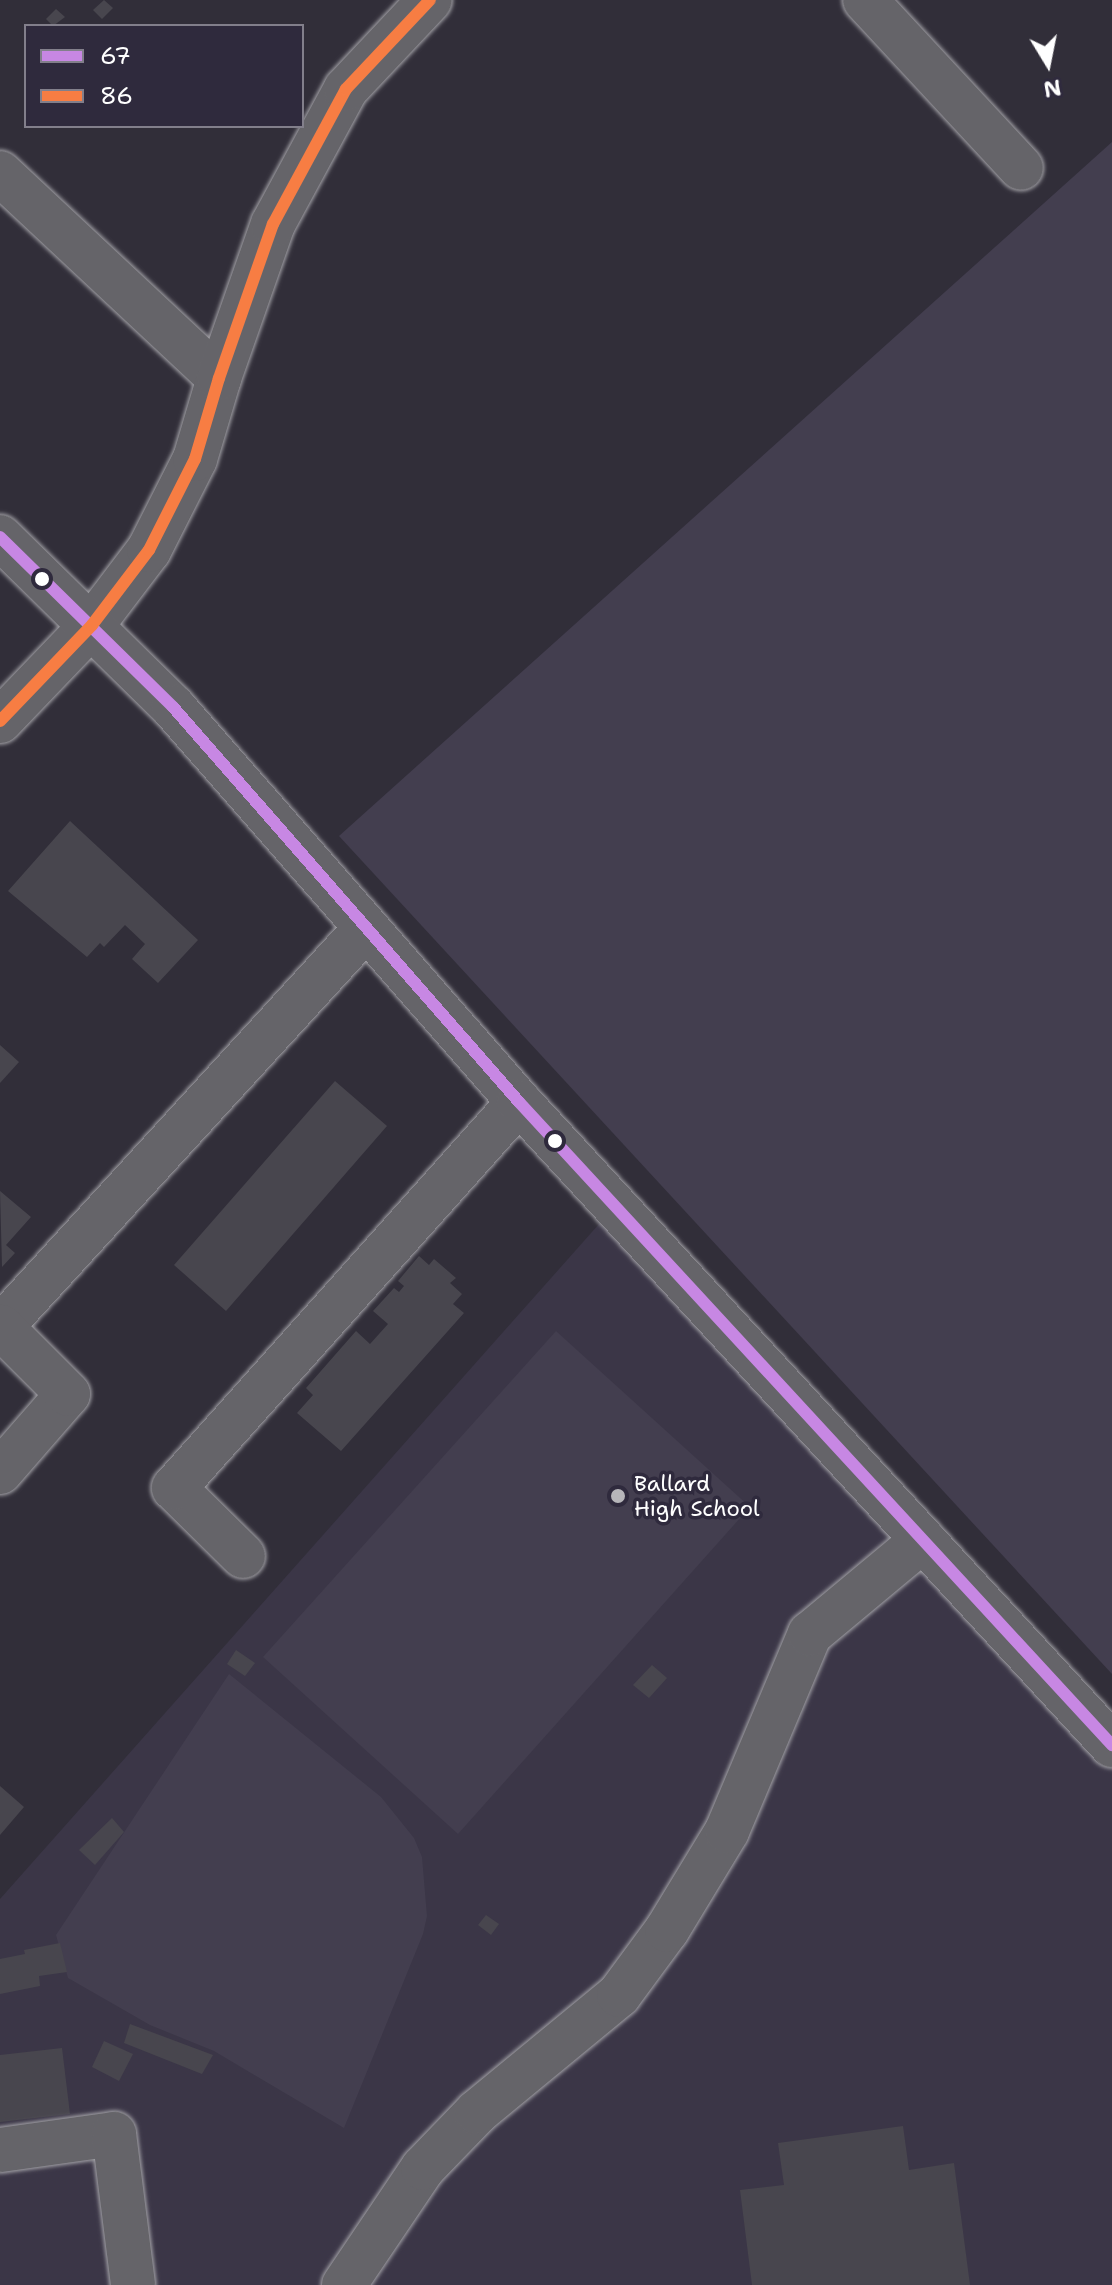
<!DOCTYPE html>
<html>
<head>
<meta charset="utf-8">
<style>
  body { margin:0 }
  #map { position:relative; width:1112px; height:2285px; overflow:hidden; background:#312e39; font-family:"Shantell Sans",sans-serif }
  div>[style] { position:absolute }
  .built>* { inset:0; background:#3b3647 }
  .green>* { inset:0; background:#433e4f }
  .building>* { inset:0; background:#48464e }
  .roads { filter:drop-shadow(0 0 2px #a2a1a6) drop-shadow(0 0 2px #a2a1a6) }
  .minor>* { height:44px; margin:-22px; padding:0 22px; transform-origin:22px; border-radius:22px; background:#656469 }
  .major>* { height:44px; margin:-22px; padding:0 22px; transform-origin:22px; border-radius:22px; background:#656469 }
  .bus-1>* { height:12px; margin:-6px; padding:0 6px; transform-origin:6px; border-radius:6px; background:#c787e3 }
  .bus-2>* { height:12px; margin:-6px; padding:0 6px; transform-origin:6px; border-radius:6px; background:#f77d43 }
  .dots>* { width:22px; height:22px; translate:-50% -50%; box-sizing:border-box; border:4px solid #2f2a3d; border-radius:50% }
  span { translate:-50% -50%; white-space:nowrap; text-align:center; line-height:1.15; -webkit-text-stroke:7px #2f2a3d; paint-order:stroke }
  .poi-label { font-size:22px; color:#fff }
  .left { translate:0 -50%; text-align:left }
  .legend { position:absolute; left:24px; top:24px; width:280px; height:104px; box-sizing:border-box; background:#2f2a3d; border:2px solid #827f8b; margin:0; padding:10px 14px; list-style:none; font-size:24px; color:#fff }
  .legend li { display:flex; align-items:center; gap:16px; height:40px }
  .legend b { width:40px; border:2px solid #827f8b }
  .north { position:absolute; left:1008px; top:24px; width:80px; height:80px; -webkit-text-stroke:6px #2f2a3d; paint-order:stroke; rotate:170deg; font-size:22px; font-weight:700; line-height:32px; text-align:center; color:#fff }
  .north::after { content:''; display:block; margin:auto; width:28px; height:36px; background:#fff; clip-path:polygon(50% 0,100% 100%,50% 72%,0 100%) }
</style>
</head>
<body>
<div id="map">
  <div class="built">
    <div style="clip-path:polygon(615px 1206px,1112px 1751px,1112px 2285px,0 2285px,0 1899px)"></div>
  </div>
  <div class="green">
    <div style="clip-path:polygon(1112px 142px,1112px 1674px,339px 836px)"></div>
    <div style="clip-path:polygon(556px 1331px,750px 1507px,458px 1834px,263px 1657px)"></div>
    <div style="clip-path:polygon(229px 1674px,381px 1797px,414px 1838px,422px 1857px,427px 1916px,423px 1934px,344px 2128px,214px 2051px,150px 2025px,68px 1978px,56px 1935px)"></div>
  </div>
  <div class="building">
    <div style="clip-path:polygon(104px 0,113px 8px,102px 19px,93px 10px)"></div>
    <div style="clip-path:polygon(56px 9px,65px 17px,53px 26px,46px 19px)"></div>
    <div style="clip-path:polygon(70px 821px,198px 940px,158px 983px,132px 959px,145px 944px,125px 925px,104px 947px,100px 943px,87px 957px,8px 891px)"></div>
    <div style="clip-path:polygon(0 1045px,19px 1062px,0 1083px)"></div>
    <div style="clip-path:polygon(335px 1081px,387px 1126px,226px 1311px,174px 1265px)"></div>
    <div style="clip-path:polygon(0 1191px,31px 1217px,6px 1245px,15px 1253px,2px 1267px)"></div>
    <div style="clip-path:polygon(419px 1256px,429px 1265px,434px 1259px,456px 1278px,450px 1283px,462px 1294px,453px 1304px,464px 1313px,341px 1451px,297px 1413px,313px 1395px,306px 1388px,356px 1331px,370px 1344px,388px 1324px,373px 1311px,394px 1288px,399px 1292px,404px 1286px,398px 1281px)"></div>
    <div style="clip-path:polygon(236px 1650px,255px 1663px,245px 1676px,227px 1664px)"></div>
    <div style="clip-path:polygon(652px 1665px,667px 1678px,649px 1698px,633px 1685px)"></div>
    <div style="clip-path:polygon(0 1786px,24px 1807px,0 1835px)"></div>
    <div style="clip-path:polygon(112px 1818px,124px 1832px,95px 1865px,79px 1850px)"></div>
    <div style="clip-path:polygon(486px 1915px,499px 1924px,491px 1935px,478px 1925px)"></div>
    <div style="clip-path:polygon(60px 1943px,67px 1972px,39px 1976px,40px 1986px,0 1994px,0 1959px,25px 1954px,24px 1950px)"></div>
    <div style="clip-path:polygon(130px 2024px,213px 2055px,202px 2074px,124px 2043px)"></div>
    <div style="clip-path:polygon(104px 2041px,133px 2054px,119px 2081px,92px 2067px)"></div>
    <div style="clip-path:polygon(62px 2048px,70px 2114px,0 2122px,0 2055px)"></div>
    <div style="clip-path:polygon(903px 2126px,909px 2170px,954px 2163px,970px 2285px,752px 2285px,740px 2190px,784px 2185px,778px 2143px)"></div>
  </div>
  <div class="roads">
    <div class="minor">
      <div style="left:865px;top:0;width:229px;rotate:47.1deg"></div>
      <div style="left:0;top:173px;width:300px;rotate:43.1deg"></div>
      <div style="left:0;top:721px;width:133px;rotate:-46.2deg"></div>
      <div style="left:92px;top:625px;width:94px;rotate:-52.8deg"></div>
      <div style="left:149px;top:550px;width:102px;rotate:-63.2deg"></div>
      <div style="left:195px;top:459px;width:84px;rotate:-73.5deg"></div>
      <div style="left:219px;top:378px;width:163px;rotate:-70.7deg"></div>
      <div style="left:273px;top:224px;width:153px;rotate:-61.6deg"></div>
      <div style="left:346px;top:89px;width:122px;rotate:-46.7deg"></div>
      <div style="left:0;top:1328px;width:542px;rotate:-47.54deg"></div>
      <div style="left:0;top:1472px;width:103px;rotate:-48.9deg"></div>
      <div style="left:68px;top:1394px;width:95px;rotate:-135deg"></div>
      <div style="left:243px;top:1556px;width:97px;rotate:-135.4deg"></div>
      <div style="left:174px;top:1488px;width:518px;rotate:-48.21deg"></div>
      <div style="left:0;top:2150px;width:115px;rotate:-8deg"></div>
      <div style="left:114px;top:2134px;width:152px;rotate:82.8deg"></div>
      <div style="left:344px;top:2285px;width:141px;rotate:-56deg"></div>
      <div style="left:423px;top:2168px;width:78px;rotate:-46deg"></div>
      <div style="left:477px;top:2112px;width:184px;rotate:-39.5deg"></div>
      <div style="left:619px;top:1995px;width:81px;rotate:-53.6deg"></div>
      <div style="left:667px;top:1930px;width:116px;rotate:-58.8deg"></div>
      <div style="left:727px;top:1831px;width:214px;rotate:-67.2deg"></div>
      <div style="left:810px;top:1634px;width:147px;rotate:-39.8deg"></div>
    </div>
    <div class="major">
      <div style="left:0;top:537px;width:243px;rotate:44.5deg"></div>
      <div style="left:173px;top:707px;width:525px;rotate:48.78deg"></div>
      <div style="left:519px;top:1102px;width:875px;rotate:47.32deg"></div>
    </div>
  </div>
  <div class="bus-1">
    <div style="left:0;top:537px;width:243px;rotate:44.5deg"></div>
    <div style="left:173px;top:707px;width:525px;rotate:48.78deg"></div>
    <div style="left:519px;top:1102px;width:875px;rotate:47.32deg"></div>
  </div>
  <div class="bus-2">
    <div style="left:0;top:721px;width:133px;rotate:-46.2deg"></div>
    <div style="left:92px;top:625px;width:94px;rotate:-52.8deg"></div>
    <div style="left:149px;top:550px;width:102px;rotate:-63.2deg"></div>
    <div style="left:195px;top:459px;width:84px;rotate:-73.5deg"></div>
    <div style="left:219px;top:378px;width:163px;rotate:-70.7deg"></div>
    <div style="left:273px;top:224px;width:153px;rotate:-61.6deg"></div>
    <div style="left:346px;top:89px;width:122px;rotate:-46.7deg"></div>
  </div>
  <div class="dots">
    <div style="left:42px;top:579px;background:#fff"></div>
    <div style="left:555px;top:1141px;background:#fff"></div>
    <div style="left:618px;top:1496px;background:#b7b6ba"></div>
  </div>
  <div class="poi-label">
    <span class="left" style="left:634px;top:1496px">Ballard<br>High School</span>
  </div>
  <ul class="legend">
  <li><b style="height:10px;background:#c787e3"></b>67</li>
  <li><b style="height:10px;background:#f77d43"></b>86</li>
  </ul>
  <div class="north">N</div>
</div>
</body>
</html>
